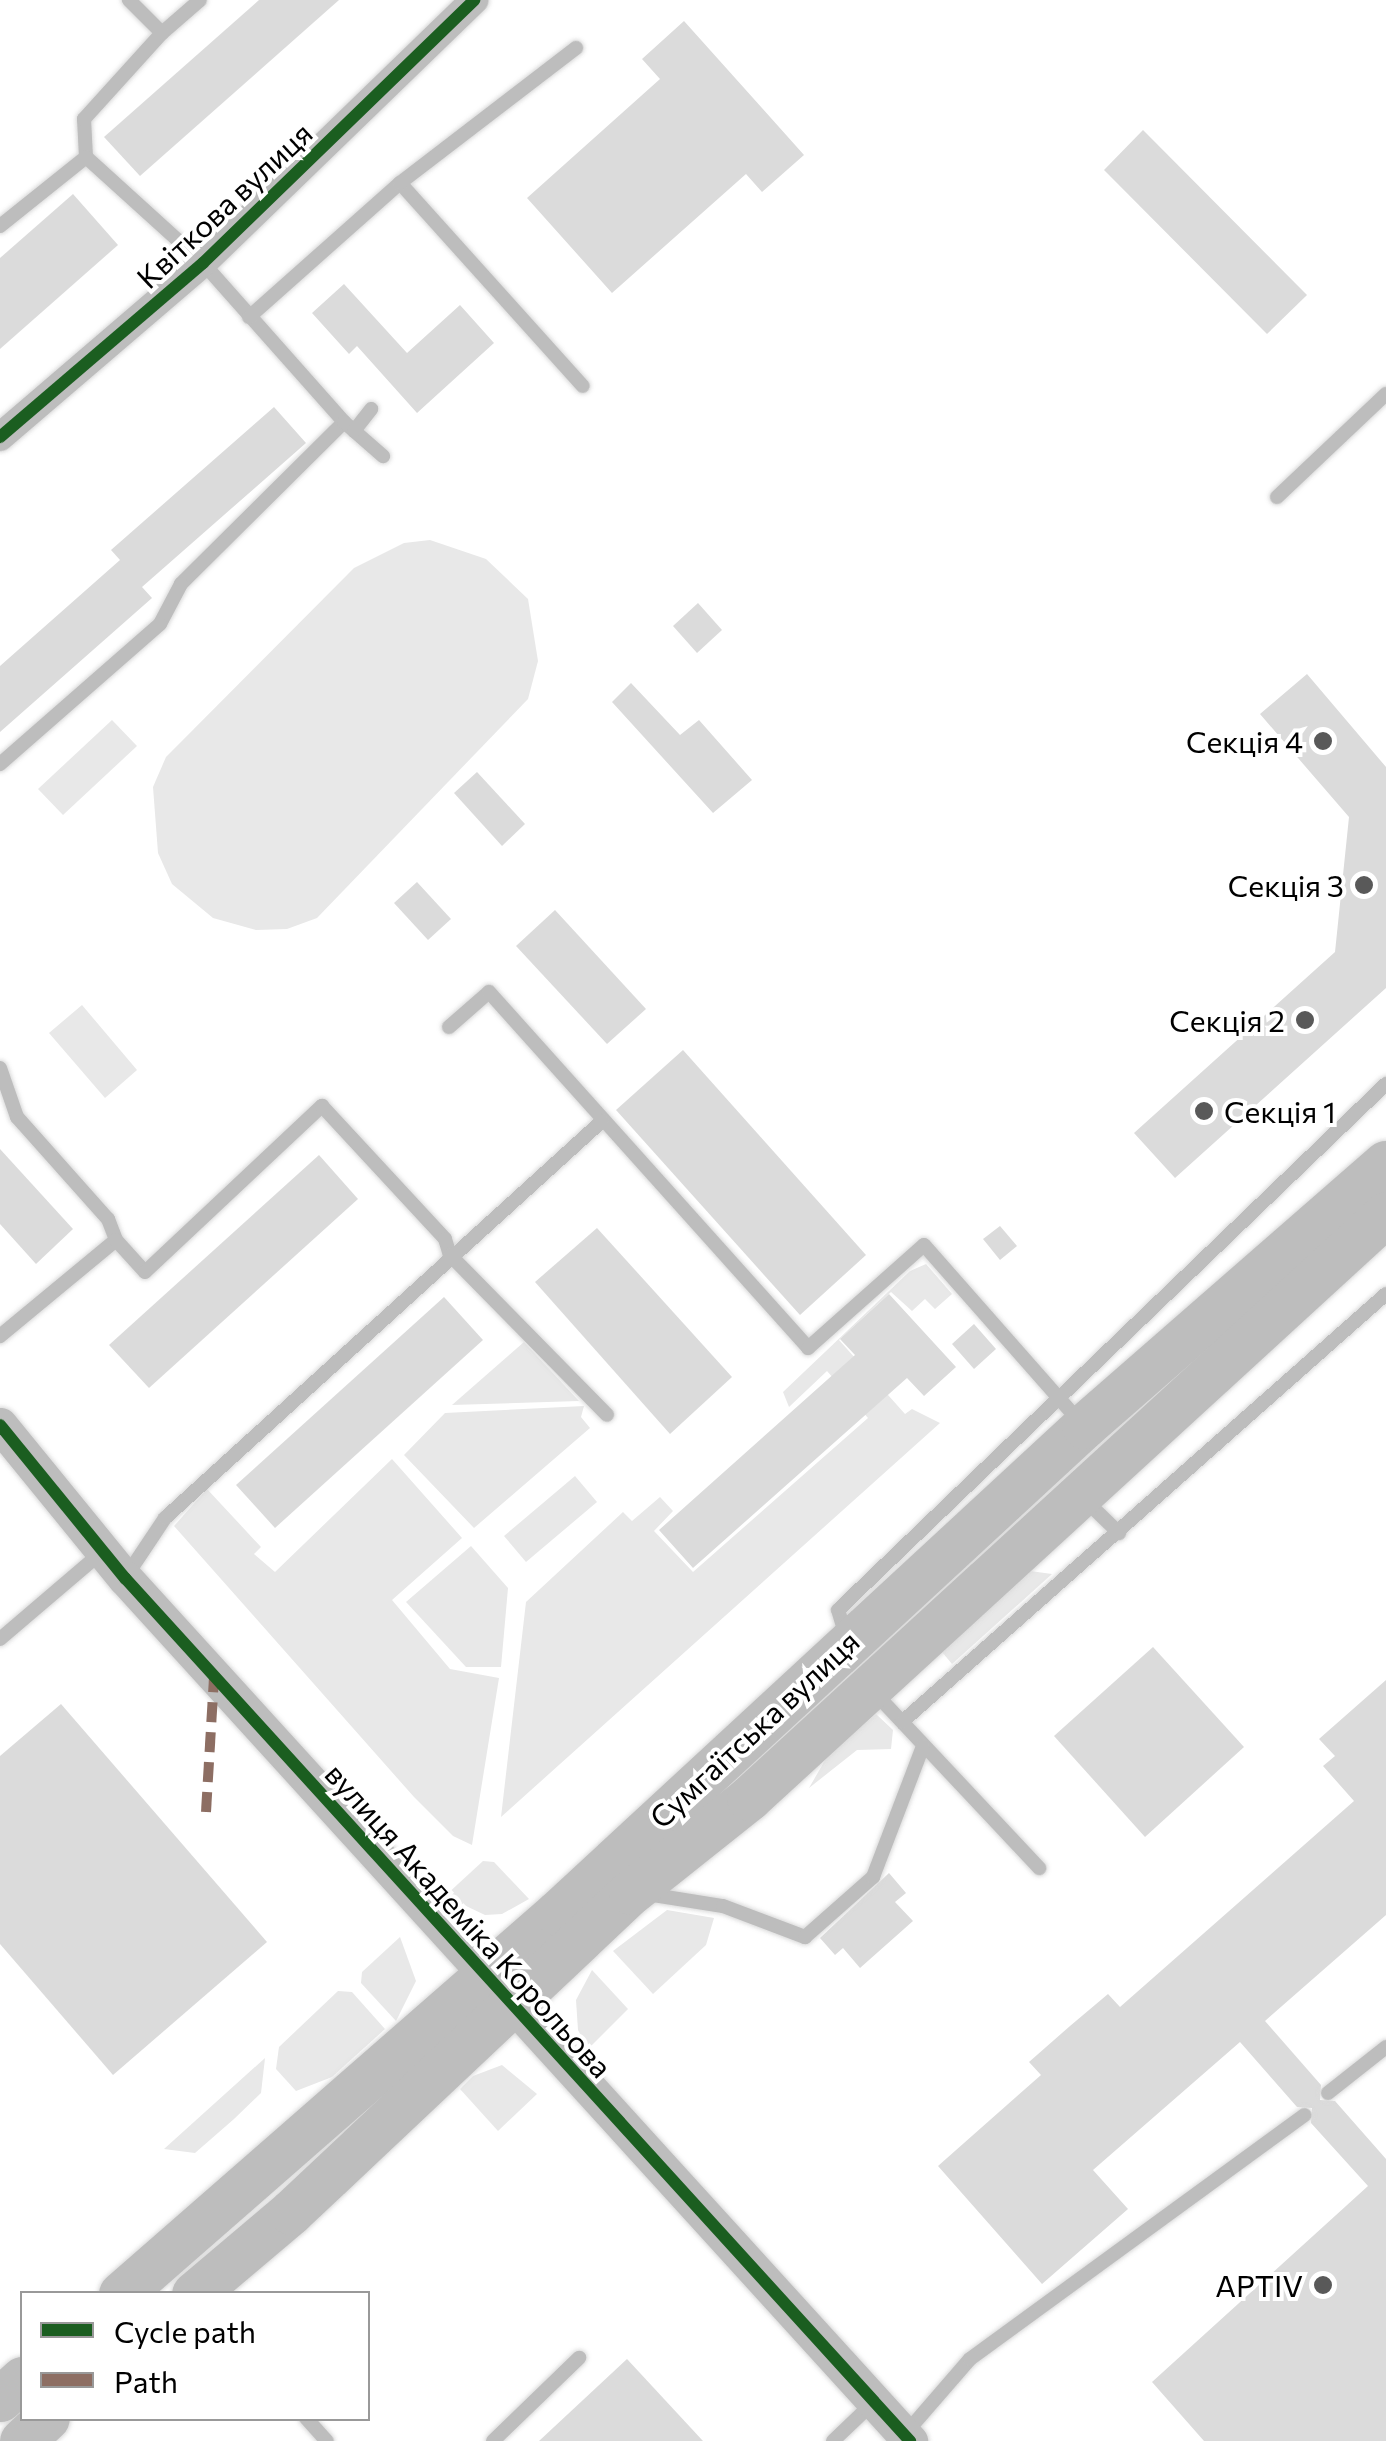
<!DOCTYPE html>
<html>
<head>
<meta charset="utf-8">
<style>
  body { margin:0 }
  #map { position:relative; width:1386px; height:2441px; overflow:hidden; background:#fff; font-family:Commissioner,sans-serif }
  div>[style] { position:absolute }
  .green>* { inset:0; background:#e8e8e8 }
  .building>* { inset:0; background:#dbdbdb }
  .roads { filter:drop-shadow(0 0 2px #dbdbdb) drop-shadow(0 0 2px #dbdbdb) }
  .service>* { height:14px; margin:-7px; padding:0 7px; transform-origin:7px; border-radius:7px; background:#bdbdbd }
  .minor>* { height:28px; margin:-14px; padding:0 14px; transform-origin:14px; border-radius:14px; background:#bdbdbd }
  .tertiary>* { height:35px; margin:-17.5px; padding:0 17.5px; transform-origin:17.5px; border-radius:17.5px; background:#bdbdbd }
  .primary>* { height:45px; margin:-22.5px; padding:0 22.5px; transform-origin:22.5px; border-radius:22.5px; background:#bdbdbd }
  .quiet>* { height:10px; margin-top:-5px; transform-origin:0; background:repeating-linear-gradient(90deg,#8d6e63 0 20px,transparent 0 30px) }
  .cycleway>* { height:12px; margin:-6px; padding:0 6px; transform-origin:6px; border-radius:6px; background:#1b5e20 }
  .dots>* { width:28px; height:28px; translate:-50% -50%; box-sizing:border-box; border:5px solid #fff; border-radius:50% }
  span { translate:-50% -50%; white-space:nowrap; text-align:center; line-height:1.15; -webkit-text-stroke:8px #fff; paint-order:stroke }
  .street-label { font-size:30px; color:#000 }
  .poi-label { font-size:30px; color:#000 }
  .right { translate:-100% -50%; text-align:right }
  .left { translate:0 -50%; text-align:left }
  .legend { position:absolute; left:20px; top:2291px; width:350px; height:130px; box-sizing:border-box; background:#fff; border:2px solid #999; margin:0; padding:12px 18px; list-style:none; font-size:30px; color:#000 }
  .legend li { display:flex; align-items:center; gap:20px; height:50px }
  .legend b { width:50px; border:2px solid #999 }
</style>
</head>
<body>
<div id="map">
  <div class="green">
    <div style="clip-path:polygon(430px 540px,486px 559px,528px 599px,538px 661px,528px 699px,317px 918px,287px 929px,256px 930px,213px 918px,172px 884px,158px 853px,153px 787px,166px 757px,354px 568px,404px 543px)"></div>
    <div style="clip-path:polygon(112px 720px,137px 746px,63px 815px,38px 789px)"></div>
    <div style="clip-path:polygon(82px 1005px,137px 1070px,105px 1098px,49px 1033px)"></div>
    <div style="clip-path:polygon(926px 1264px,952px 1294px,935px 1309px,925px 1299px,912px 1311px,891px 1292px,839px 1340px,905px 1414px,912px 1409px,940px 1423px,501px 1817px,526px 1602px,623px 1512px,632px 1521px,660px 1497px,673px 1511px,654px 1531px,693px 1572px,868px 1418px,827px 1371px,789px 1407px,783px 1392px,910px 1271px)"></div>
    <div style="clip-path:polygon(524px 1342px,579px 1401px,452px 1405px)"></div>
    <div style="clip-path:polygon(584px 1406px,581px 1417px,590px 1428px,474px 1528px,404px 1455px,445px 1413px)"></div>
    <div style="clip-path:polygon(392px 1459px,462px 1538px,392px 1600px,450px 1669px,499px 1678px,472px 1845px,453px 1836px,414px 1797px,174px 1526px,207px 1489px,261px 1547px,254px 1554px,275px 1572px)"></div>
    <div style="clip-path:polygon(575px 1476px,597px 1502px,526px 1562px,504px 1536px)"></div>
    <div style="clip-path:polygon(471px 1546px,508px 1588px,501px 1667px,466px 1667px,406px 1602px)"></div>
    <div style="clip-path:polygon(1030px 1571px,1052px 1574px,952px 1664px,942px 1652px)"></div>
    <div style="clip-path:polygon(876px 1714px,893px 1730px,891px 1749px,857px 1750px,809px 1788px,828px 1755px)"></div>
    <div style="clip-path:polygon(483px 1861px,494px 1862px,529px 1899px,502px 1914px,485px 1915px,445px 1896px)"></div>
    <div style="clip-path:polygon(667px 1910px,714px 1918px,706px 1945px,653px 1994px,613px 1951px)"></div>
    <div style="clip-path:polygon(400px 1937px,416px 1981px,396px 2021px,361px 1983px,362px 1972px)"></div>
    <div style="clip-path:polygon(592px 1970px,628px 2009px,588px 2049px,578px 2030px,576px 2000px)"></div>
    <div style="clip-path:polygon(338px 1991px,352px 1992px,385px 2029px,332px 2077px,296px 2091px,276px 2069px,279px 2047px)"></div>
    <div style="clip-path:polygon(265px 2058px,261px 2093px,234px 2119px,195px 2153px,164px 2149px)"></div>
    <div style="clip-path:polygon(502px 2065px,537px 2094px,498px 2131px,460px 2089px,473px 2076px)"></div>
  </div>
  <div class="building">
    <div style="clip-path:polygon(259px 0,339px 0,140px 176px,104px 137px)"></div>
    <div style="clip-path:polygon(684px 21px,804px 155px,762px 192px,746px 174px,612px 293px,527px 198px,660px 79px,642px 59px)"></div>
    <div style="clip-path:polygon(1143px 130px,1307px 295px,1267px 334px,1104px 170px)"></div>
    <div style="clip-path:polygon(73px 194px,118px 245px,0 349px,0 258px)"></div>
    <div style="clip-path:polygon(344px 284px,407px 353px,460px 305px,494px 343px,417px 413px,357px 346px,349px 354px,312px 313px)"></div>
    <div style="clip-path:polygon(274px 407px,306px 443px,142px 587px,152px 598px,0 732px,0 666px,120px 560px,111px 550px)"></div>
    <div style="clip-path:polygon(698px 603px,722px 630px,697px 653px,673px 626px)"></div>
    <div style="clip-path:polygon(1307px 674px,1386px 767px,1386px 988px,1175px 1178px,1134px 1133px,1335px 952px,1349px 817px,1260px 714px)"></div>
    <div style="clip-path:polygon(631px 683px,680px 735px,699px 720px,752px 780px,713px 813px,612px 702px)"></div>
    <div style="clip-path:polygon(477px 772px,525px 824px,502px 846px,454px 793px)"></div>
    <div style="clip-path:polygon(417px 882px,451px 919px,428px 940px,394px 903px)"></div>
    <div style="clip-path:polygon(555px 910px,646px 1009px,607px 1044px,516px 946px)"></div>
    <div style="clip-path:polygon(683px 1050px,866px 1255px,800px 1315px,616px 1110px)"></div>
    <div style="clip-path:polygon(0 1149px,73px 1229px,36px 1264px,0 1224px)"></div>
    <div style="clip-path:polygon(319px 1155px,358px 1199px,149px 1388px,109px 1345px)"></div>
    <div style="clip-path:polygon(1000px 1226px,1017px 1246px,1000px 1260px,983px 1239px)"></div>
    <div style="clip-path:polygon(597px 1228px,732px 1377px,670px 1434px,535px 1282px)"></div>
    <div style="clip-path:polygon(889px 1294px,956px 1367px,924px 1396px,907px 1378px,693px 1568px,659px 1530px,855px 1355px,840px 1339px)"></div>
    <div style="clip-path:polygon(444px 1297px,483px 1340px,275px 1528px,236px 1485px)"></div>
    <div style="clip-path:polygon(974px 1324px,996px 1349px,974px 1369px,952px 1344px)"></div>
    <div style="clip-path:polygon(1153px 1647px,1244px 1747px,1145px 1837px,1054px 1736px)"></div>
    <div style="clip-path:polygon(1386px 1680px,1386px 1915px,1265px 2021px,1321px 2085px,1320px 2100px,1335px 2101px,1386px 2159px,1386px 2441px,1204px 2441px,1152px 2382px,1368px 2186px,1311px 2123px,1312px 2108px,1297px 2107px,1240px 2042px,1093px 2170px,1128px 2209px,1042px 2284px,938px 2166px,1041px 2075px,1029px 2062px,1070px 2026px,1108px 1994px,1120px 2007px,1354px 1801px,1323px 1766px,1335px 1756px,1319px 1739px)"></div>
    <div style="clip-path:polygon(61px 1704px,267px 1942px,113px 2075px,0 1944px,0 1756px)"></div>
    <div style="clip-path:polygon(889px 1873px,906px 1893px,895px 1902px,913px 1921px,860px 1968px,843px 1948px,835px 1955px,820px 1938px)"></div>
    <div style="clip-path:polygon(627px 2359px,703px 2441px,539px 2441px)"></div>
  </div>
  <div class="roads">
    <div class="service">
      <div style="left:162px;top:33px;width:50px;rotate:-41deg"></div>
      <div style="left:86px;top:157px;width:38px;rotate:-93deg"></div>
      <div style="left:84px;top:119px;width:116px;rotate:-47.8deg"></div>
      <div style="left:162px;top:33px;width:47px;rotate:-135deg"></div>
      <div style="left:400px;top:183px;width:273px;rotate:48deg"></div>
      <div style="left:0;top:226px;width:110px;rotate:-38.7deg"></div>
      <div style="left:86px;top:157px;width:158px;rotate:42.2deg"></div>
      <div style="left:203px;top:263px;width:213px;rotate:48.4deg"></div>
      <div style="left:344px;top:422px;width:230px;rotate:135.2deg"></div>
      <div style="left:181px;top:584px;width:45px;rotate:117.7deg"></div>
      <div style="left:160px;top:624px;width:213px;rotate:138.8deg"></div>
      <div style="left:249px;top:317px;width:202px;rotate:-41.6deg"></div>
      <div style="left:400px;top:183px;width:222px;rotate:-37.5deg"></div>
      <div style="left:344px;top:422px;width:52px;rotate:41.1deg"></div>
      <div style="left:354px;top:431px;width:28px;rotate:-52deg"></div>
      <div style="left:1277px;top:497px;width:150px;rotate:-43.4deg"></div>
      <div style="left:449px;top:1027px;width:53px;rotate:-41.2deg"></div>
      <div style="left:489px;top:992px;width:478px;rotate:48.1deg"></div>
      <div style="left:808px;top:1348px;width:155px;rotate:-41.6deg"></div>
      <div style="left:924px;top:1245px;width:237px;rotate:48.6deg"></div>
      <div style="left:0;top:1068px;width:52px;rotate:70.9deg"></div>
      <div style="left:17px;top:1117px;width:137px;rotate:48.3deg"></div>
      <div style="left:108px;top:1219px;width:22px;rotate:69deg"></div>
      <div style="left:116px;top:1240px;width:151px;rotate:140.4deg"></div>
      <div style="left:116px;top:1240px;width:43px;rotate:47.8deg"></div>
      <div style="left:145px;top:1272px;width:243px;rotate:-43.2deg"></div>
      <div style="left:322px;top:1106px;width:181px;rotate:47.2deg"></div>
      <div style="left:445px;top:1239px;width:17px;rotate:73deg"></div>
      <div style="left:450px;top:1255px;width:224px;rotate:45.5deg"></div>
      <div style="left:1084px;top:1499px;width:49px;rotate:44.2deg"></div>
      <div style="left:127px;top:1575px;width:69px;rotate:-56.3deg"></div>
      <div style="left:165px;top:1518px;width:590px;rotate:-42.25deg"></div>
      <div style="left:846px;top:1636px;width:27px;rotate:-107deg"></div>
      <div style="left:838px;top:1610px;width:760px;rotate:-43.83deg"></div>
      <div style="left:0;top:1639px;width:135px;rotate:-40.5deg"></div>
      <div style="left:873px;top:1691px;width:243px;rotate:46.8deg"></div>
      <div style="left:902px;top:1722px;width:646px;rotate:-41.49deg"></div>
      <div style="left:647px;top:1894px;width:77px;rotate:9deg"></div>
      <div style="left:723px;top:1906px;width:88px;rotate:20.7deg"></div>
      <div style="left:805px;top:1937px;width:91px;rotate:-41.4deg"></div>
      <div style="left:873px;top:1877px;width:140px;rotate:-69.1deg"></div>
      <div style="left:1328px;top:2093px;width:74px;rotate:-38.4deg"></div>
      <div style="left:306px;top:2418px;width:31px;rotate:48deg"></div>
      <div style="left:905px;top:2434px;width:99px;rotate:-49.1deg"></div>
      <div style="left:970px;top:2359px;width:414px;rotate:-36.1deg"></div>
      <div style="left:493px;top:2441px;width:120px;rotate:-44deg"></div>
      <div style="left:833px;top:2441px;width:57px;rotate:-43.6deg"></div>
    </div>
    <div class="minor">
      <div style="left:0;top:437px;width:267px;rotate:-40.6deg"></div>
      <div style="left:203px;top:263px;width:378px;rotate:-44.1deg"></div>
    </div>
    <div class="tertiary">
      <div style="left:0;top:1425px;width:198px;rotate:50.8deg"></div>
      <div style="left:125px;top:1578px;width:1167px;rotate:47.71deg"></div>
    </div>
    <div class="primary">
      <div style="left:121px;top:2294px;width:579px;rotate:-41.15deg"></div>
      <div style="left:557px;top:1913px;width:718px;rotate:-42.74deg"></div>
      <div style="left:1084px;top:1426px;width:400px;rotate:-41.1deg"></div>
      <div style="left:194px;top:2294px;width:127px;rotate:-40.2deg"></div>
      <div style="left:291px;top:2212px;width:467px;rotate:-43.3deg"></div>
      <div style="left:631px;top:1892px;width:151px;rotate:-38.5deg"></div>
      <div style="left:749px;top:1798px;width:864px;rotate:-42.51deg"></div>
      <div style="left:0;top:2399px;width:30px;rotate:-42deg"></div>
      <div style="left:22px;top:2441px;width:34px;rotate:-43deg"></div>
    </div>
  </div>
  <div class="quiet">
    <div style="left:206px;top:1812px;width:136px;rotate:-86.6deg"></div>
  </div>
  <div class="cycleway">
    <div style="left:0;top:437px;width:267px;rotate:-40.6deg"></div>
    <div style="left:203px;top:263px;width:378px;rotate:-44.1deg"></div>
    <div style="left:0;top:1425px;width:198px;rotate:50.8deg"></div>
    <div style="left:125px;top:1578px;width:1167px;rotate:47.71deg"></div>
  </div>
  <div class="dots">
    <div style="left:1323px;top:741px;background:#595959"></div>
    <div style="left:1364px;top:885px;background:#595959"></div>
    <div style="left:1305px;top:1020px;background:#595959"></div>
    <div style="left:1204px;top:1111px;background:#595959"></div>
    <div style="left:1323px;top:2285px;background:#595959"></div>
  </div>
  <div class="street-label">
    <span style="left:224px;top:205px;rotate:-43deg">Квіткова вулиця</span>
    <span style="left:754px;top:1729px;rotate:-43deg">Сумгаїтська вулиця</span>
    <span style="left:469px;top:1920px;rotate:48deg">вулиця Академіка Корольова</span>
  </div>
  <div class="poi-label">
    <span class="right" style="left:1303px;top:741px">Секція 4</span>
    <span class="right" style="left:1344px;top:885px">Секція 3</span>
    <span class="right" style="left:1285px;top:1020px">Секція 2</span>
    <span class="left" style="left:1224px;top:1111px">Секція 1</span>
    <span class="right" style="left:1303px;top:2285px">APTIV</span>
  </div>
  <ul class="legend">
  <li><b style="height:12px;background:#1b5e20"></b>Cycle path</li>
  <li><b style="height:12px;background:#8d6e63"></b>Path</li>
  </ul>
</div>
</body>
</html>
